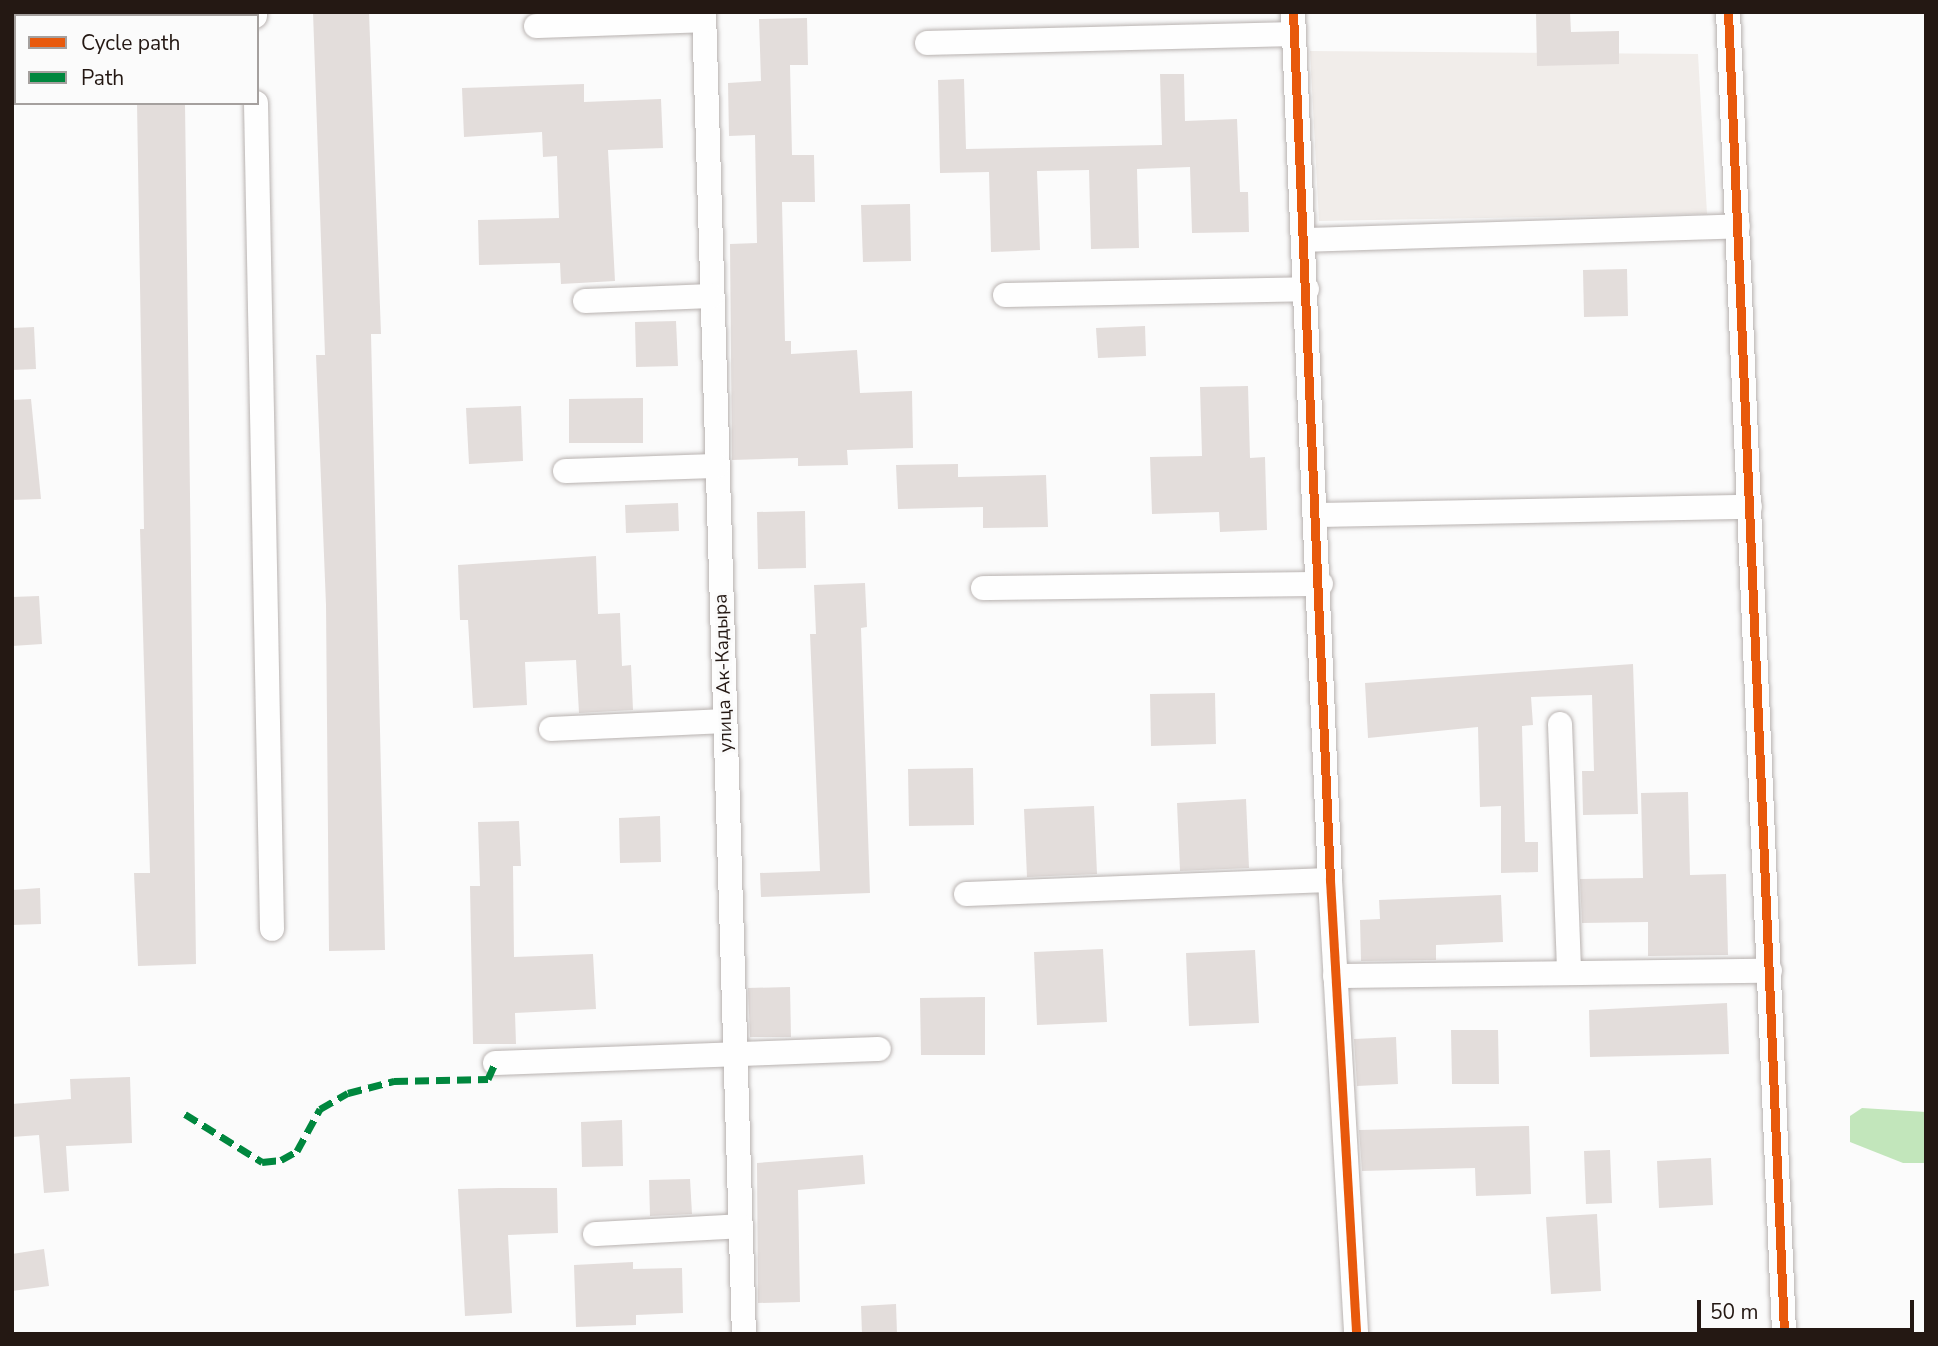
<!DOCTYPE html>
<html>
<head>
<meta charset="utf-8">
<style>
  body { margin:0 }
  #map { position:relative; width:1938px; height:1346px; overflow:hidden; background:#fbfbfb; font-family:"Nunito Sans",sans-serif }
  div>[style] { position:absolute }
  .built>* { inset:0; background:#f1edea }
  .forest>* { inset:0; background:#c2e6bb }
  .building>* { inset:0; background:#e3dddb }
  .roads { filter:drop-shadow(0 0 2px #b8b2b0) drop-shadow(0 0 2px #b8b2b0) }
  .minor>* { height:24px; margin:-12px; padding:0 12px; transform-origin:12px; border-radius:12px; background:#fefefe }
  .quiet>* { height:7px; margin-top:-3.5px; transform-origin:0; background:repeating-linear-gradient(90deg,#00873e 0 14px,transparent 0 21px) }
  .cycleway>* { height:9px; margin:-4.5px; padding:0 4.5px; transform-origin:4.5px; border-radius:4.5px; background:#e8590c }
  span { translate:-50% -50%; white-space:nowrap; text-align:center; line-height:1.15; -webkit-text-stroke:6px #fbfbfb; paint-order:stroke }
  .street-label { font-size:19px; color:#241813 }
  .frame { position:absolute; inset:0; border:14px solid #241813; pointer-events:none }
  .legend { position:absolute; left:14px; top:14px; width:245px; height:91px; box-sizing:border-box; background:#fbfbfb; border:2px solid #a5a09e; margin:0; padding:9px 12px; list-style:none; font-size:21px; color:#241813 }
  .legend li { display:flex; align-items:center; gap:14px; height:35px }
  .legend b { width:35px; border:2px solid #a5a09e }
  .scale { position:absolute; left:1697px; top:1300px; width:217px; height:32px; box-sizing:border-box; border:4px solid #241813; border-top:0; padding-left:9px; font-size:21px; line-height:24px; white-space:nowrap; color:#241813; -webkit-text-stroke:5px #fbfbfb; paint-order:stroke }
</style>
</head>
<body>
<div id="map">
  <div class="built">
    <div style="clip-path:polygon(1310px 51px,1698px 54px,1707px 214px,1319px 221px)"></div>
  </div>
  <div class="forest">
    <div style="clip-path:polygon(1862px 1108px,1926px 1112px,1926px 1163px,1903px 1163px,1850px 1142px,1850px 1116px)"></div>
  </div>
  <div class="building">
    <div style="clip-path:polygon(313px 12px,369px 12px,381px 334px,371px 334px,385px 950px,329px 951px,326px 605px,316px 355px,325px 355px)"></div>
    <div style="clip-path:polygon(1536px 12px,1570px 12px,1571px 32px,1619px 31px,1619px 64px,1537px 66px)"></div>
    <div style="clip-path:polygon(807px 18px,808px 65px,790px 65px,792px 155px,814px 155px,815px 202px,782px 202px,785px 341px,791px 341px,791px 354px,857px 350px,860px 393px,912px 391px,913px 448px,847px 450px,848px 465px,798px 466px,798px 458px,732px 460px,730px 244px,757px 243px,755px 135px,729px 136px,728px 83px,761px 81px,759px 19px)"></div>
    <div style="clip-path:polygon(1160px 74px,1184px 74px,1185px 121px,1237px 119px,1240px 192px,1248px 192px,1249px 232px,1192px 233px,1190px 167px,1137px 169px,1139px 248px,1091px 249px,1089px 170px,1037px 171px,1040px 250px,991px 252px,989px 172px,940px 173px,938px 80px,964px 79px,966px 149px,1162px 145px)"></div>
    <div style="clip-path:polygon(584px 84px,584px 102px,661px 99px,663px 148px,608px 150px,615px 281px,561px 284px,560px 263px,479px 265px,478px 220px,559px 218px,557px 156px,543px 157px,542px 132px,464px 137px,462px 88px)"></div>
    <div style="clip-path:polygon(137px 103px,185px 103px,196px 964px,138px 966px,134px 873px,150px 873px,140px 529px,144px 529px)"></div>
    <div style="clip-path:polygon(910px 204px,911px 261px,863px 262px,861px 205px)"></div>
    <div style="clip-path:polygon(1627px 269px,1628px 316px,1584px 317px,1583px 270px)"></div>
    <div style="clip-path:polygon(676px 321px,678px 366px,636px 367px,635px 322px)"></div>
    <div style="clip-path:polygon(1145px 326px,1146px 356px,1098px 358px,1096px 328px)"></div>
    <div style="clip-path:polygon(34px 327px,36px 369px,12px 370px,12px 328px)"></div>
    <div style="clip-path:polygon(1248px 386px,1250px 458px,1265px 457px,1267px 530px,1220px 532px,1219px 512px,1152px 514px,1150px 457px,1202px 456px,1200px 387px)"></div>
    <div style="clip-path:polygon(643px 398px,643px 443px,569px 443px,569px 399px)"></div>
    <div style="clip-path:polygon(31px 399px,41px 499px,12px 500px,12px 400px)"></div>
    <div style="clip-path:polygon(521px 406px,523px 461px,469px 464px,466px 408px)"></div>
    <div style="clip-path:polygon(958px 464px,958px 477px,1046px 475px,1048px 527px,983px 528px,983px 507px,898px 509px,896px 465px)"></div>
    <div style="clip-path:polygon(678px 503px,679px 531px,626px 533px,625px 505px)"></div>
    <div style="clip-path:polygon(805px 511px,806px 568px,758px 569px,757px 512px)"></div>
    <div style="clip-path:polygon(596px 556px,598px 614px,620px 613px,622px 666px,631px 665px,633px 710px,579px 713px,576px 660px,525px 662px,527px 705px,473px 708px,468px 620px,460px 620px,458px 565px)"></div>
    <div style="clip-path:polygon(865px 583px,867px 627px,861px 628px,870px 893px,761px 897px,760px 873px,820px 871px,810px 634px,816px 634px,814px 585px)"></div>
    <div style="clip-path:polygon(39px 596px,42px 644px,12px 646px,12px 597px)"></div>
    <div style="clip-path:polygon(1633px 664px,1638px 814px,1583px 815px,1582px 771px,1594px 771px,1592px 695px,1531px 697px,1533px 725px,1522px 726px,1525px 842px,1538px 842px,1538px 872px,1501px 873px,1501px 806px,1480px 807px,1478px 727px,1368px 738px,1365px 683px)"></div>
    <div style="clip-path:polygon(1215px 693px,1216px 744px,1151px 746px,1150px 694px)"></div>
    <div style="clip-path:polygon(973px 768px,974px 825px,909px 826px,908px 769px)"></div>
    <div style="clip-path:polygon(1688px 792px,1690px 875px,1726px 874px,1728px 955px,1648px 956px,1648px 922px,1582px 923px,1580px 879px,1643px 878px,1641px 793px)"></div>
    <div style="clip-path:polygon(1246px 799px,1249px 868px,1180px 871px,1177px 803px)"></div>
    <div style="clip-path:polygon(1094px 806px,1097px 874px,1027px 877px,1024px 809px)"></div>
    <div style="clip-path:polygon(660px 816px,661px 862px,620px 863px,619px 818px)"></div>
    <div style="clip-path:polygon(519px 821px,521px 866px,513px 866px,514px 957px,593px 954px,596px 1009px,515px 1013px,516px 1044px,473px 1044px,470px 886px,480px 886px,478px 822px)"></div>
    <div style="clip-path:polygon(40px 888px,41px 924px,12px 925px,12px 890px)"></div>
    <div style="clip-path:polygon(1501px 895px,1503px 942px,1436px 945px,1436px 960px,1361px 961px,1360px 920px,1380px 919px,1379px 900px)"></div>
    <div style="clip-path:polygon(1103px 949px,1107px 1022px,1037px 1025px,1034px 952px)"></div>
    <div style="clip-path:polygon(1255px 950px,1259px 1023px,1189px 1026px,1186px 953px)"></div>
    <div style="clip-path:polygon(790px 987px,791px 1037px,750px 1037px,748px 988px)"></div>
    <div style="clip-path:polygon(985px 997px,985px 1055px,921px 1055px,920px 998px)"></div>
    <div style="clip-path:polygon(1727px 1003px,1729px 1054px,1590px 1057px,1589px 1010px)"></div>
    <div style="clip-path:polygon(1451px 1030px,1498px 1030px,1499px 1084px,1452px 1084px)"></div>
    <div style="clip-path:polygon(1396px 1037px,1398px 1084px,1357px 1086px,1354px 1039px)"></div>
    <div style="clip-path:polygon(130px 1077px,132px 1143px,66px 1146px,69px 1191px,44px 1193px,39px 1135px,12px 1137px,12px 1104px,71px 1099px,70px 1079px)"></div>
    <div style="clip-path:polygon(622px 1120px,623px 1166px,582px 1167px,581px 1122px)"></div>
    <div style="clip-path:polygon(1529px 1126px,1531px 1194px,1476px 1196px,1475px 1168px,1362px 1171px,1359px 1130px)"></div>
    <div style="clip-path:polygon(1610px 1150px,1612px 1203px,1586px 1204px,1584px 1151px)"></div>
    <div style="clip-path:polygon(863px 1155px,865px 1184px,798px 1190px,800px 1302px,758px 1303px,757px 1163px)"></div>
    <div style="clip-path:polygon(1711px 1158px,1713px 1205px,1659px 1208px,1657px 1161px)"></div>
    <div style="clip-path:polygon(690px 1179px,692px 1214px,650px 1216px,649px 1180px)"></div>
    <div style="clip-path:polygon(499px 1188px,557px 1188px,558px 1233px,508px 1235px,512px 1313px,465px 1316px,458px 1189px)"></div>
    <div style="clip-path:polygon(1597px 1214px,1601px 1291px,1551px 1294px,1546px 1217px)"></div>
    <div style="clip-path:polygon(44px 1249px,49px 1286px,12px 1291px,12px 1254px)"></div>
    <div style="clip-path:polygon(633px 1262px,633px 1269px,682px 1268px,683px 1313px,636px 1315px,636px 1325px,576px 1327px,574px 1265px)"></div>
    <div style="clip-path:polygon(896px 1304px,897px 1334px,862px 1334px,861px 1306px)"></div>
  </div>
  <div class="roads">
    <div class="minor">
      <div style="left:255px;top:12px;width:4px;rotate:90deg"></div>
      <div style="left:704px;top:12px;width:1323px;rotate:88.27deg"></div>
      <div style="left:1293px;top:12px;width:869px;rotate:87.56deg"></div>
      <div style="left:1330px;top:880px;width:455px;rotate:86.7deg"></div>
      <div style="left:1728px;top:12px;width:1323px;rotate:87.57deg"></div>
      <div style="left:536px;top:26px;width:168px;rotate:-2deg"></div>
      <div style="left:927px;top:43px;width:367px;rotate:-1.4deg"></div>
      <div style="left:256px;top:103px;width:826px;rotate:88.89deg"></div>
      <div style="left:1304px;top:240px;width:434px;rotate:-1.8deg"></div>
      <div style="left:1005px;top:295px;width:302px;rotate:-1.1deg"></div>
      <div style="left:585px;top:301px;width:127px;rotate:-2.3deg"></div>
      <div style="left:565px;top:471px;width:152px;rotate:-1.9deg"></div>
      <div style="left:1318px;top:515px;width:432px;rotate:-1.1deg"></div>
      <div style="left:983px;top:588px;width:338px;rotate:-0.7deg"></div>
      <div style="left:1560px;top:724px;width:249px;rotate:87.9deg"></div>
      <div style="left:551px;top:729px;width:174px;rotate:-2.6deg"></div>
      <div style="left:966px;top:894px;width:364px;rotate:-2.2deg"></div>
      <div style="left:1335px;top:976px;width:435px;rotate:-0.7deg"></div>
      <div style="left:495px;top:1063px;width:384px;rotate:-2.1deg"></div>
      <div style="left:595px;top:1234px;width:146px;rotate:-3.1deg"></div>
    </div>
  </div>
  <div class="quiet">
    <div style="left:185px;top:1114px;width:91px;rotate:31.9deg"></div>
    <div style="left:262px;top:1162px;width:19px;rotate:-6deg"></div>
    <div style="left:281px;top:1160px;width:18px;rotate:-29deg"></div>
    <div style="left:297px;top:1151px;width:48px;rotate:-61.3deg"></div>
    <div style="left:320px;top:1109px;width:32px;rotate:-30deg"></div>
    <div style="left:348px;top:1093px;width:48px;rotate:-14.6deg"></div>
    <div style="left:394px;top:1081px;width:94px;rotate:-1.2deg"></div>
    <div style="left:488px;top:1079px;width:17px;rotate:-66deg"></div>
  </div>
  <div class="cycleway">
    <div style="left:1293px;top:12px;width:869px;rotate:87.56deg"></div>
    <div style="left:1330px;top:880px;width:455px;rotate:86.7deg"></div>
    <div style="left:1728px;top:12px;width:1323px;rotate:87.57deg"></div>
  </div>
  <div class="street-label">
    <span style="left:724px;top:673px;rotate:-92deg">улица Ак-Кадыра</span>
  </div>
  <div class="frame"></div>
  <ul class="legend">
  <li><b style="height:9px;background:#e8590c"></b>Cycle path</li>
  <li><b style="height:9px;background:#00873e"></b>Path</li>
  </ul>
  <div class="scale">50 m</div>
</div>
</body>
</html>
